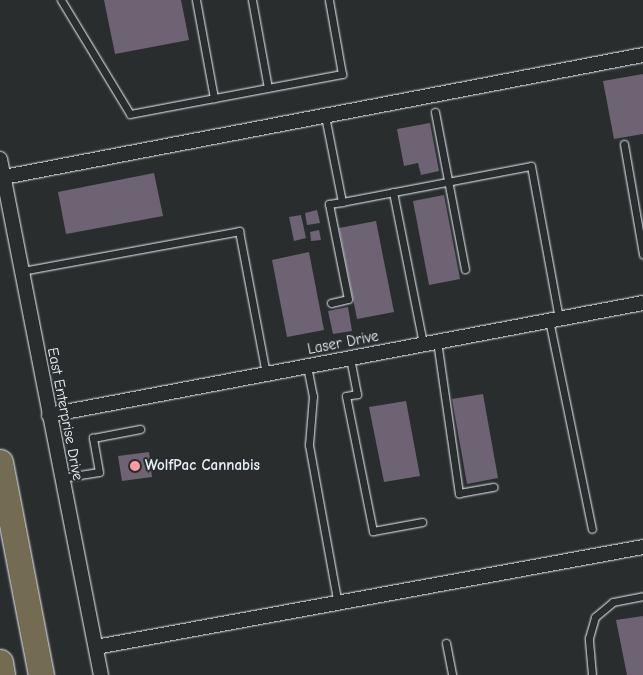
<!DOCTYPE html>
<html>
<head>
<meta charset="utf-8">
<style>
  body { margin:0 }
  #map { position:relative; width:643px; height:675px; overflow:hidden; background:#2a2d2e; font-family:"Comic Neue",sans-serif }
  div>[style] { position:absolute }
  .building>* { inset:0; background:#6e6372 }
  .roads { filter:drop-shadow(0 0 1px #e8f1f8) drop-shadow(0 0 1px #e8f1f8) }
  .lane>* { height:7px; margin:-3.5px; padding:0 3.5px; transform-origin:3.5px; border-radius:3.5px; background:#2a2d2e }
  .street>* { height:14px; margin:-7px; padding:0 7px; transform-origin:7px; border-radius:7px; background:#2a2d2e }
  .highway>* { height:25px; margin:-12.5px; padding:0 12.5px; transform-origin:12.5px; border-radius:12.5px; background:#736b52 }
  .dots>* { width:14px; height:14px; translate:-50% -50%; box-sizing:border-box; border:2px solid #2a2d2e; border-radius:50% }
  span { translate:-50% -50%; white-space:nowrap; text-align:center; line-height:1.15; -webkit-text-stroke:4px #2a2d2e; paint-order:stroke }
  .street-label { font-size:15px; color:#e8f1f8 }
  .poi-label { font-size:15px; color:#e8f1f8; font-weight:700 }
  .left { translate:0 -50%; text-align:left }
</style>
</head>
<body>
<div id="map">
  <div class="building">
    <div style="clip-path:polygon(104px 0,181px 0,189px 40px,115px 54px)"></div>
    <div style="clip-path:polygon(643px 74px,643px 134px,614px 139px,603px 81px)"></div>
    <div style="clip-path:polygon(430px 123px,439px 171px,421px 175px,418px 163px,404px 166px,397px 129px)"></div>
    <div style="clip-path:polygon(154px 173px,163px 216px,66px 234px,58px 192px)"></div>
    <div style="clip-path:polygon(444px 195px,460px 279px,429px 285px,413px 201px)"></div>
    <div style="clip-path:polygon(317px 210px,320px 223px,307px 225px,305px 213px)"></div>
    <div style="clip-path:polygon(301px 215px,306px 238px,294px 241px,289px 217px)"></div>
    <div style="clip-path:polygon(376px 221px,394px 312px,357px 319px,339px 228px)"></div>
    <div style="clip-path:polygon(319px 230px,321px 240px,311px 241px,310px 232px)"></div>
    <div style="clip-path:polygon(309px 252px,324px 330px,287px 337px,272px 260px)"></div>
    <div style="clip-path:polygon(348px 307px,352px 331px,333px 334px,328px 311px)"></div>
    <div style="clip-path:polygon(483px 394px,498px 478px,467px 484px,452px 399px)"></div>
    <div style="clip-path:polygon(406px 401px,420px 476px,384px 482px,369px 407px)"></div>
    <div style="clip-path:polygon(149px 452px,152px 477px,122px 481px,118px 456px)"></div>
    <div style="clip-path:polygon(643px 616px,643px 675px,627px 675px,616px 620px)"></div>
  </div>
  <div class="roads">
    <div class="lane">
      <div style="left:61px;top:0;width:133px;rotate:58.8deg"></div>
      <div style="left:130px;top:114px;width:216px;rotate:-10.7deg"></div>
      <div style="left:342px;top:74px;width:75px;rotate:-100deg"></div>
      <div style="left:196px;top:0;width:100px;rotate:79.6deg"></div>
      <div style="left:252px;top:0;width:89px;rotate:79.7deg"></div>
      <div style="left:435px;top:112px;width:160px;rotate:79.2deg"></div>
      <div style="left:325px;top:116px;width:88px;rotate:78.8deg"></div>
      <div style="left:342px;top:202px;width:192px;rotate:-10.8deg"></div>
      <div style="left:531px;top:166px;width:155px;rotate:79.6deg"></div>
      <div style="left:624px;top:144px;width:112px;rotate:80.2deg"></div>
      <div style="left:393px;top:192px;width:155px;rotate:78.8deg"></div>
      <div style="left:22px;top:271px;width:221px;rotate:-10.4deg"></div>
      <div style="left:239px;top:231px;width:146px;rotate:79.3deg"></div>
      <div style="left:331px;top:303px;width:17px;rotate:-13deg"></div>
      <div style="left:348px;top:299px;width:97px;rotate:-101.3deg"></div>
      <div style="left:329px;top:204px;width:13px;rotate:-9deg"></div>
      <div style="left:549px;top:320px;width:213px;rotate:78.4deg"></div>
      <div style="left:437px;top:341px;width:154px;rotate:81.8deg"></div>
      <div style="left:459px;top:493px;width:35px;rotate:-10deg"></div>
      <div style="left:350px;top:358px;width:37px;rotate:79deg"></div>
      <div style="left:357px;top:394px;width:11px;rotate:170deg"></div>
      <div style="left:346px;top:396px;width:138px;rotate:78.7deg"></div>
      <div style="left:373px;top:531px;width:50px;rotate:-10.4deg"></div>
      <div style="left:307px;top:366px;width:31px;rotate:79deg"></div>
      <div style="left:313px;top:396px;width:49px;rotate:94.7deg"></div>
      <div style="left:309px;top:445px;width:162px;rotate:79.7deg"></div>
      <div style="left:61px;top:478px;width:38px;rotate:-9deg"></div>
      <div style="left:99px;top:472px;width:35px;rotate:-100deg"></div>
      <div style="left:93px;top:438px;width:48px;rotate:-10.8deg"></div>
      <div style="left:446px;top:643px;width:33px;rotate:79deg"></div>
      <div style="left:592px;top:675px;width:37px;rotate:-95deg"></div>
      <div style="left:589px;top:638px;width:22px;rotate:-74deg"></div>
      <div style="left:595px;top:617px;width:23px;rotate:-40deg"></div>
      <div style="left:613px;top:602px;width:31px;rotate:-11deg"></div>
    </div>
    <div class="street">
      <div style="left:0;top:159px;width:526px;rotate:78.93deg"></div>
      <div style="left:4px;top:177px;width:651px;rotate:-10.81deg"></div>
      <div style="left:49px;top:415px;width:604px;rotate:-10.68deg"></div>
      <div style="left:96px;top:647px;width:556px;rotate:-10.36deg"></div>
    </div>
    <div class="highway">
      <div style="left:0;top:462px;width:217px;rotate:79.1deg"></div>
      <div style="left:0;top:662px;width:13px;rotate:81deg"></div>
    </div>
  </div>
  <div class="dots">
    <div style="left:135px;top:466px;background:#ff9aa2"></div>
  </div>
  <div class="street-label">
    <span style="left:343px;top:343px;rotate:-11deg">Laser Drive</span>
    <span style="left:65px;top:414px;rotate:79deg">East Enterprise Drive</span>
  </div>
  <div class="poi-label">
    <span class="left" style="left:145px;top:466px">WolfPac Cannabis</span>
  </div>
</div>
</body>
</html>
